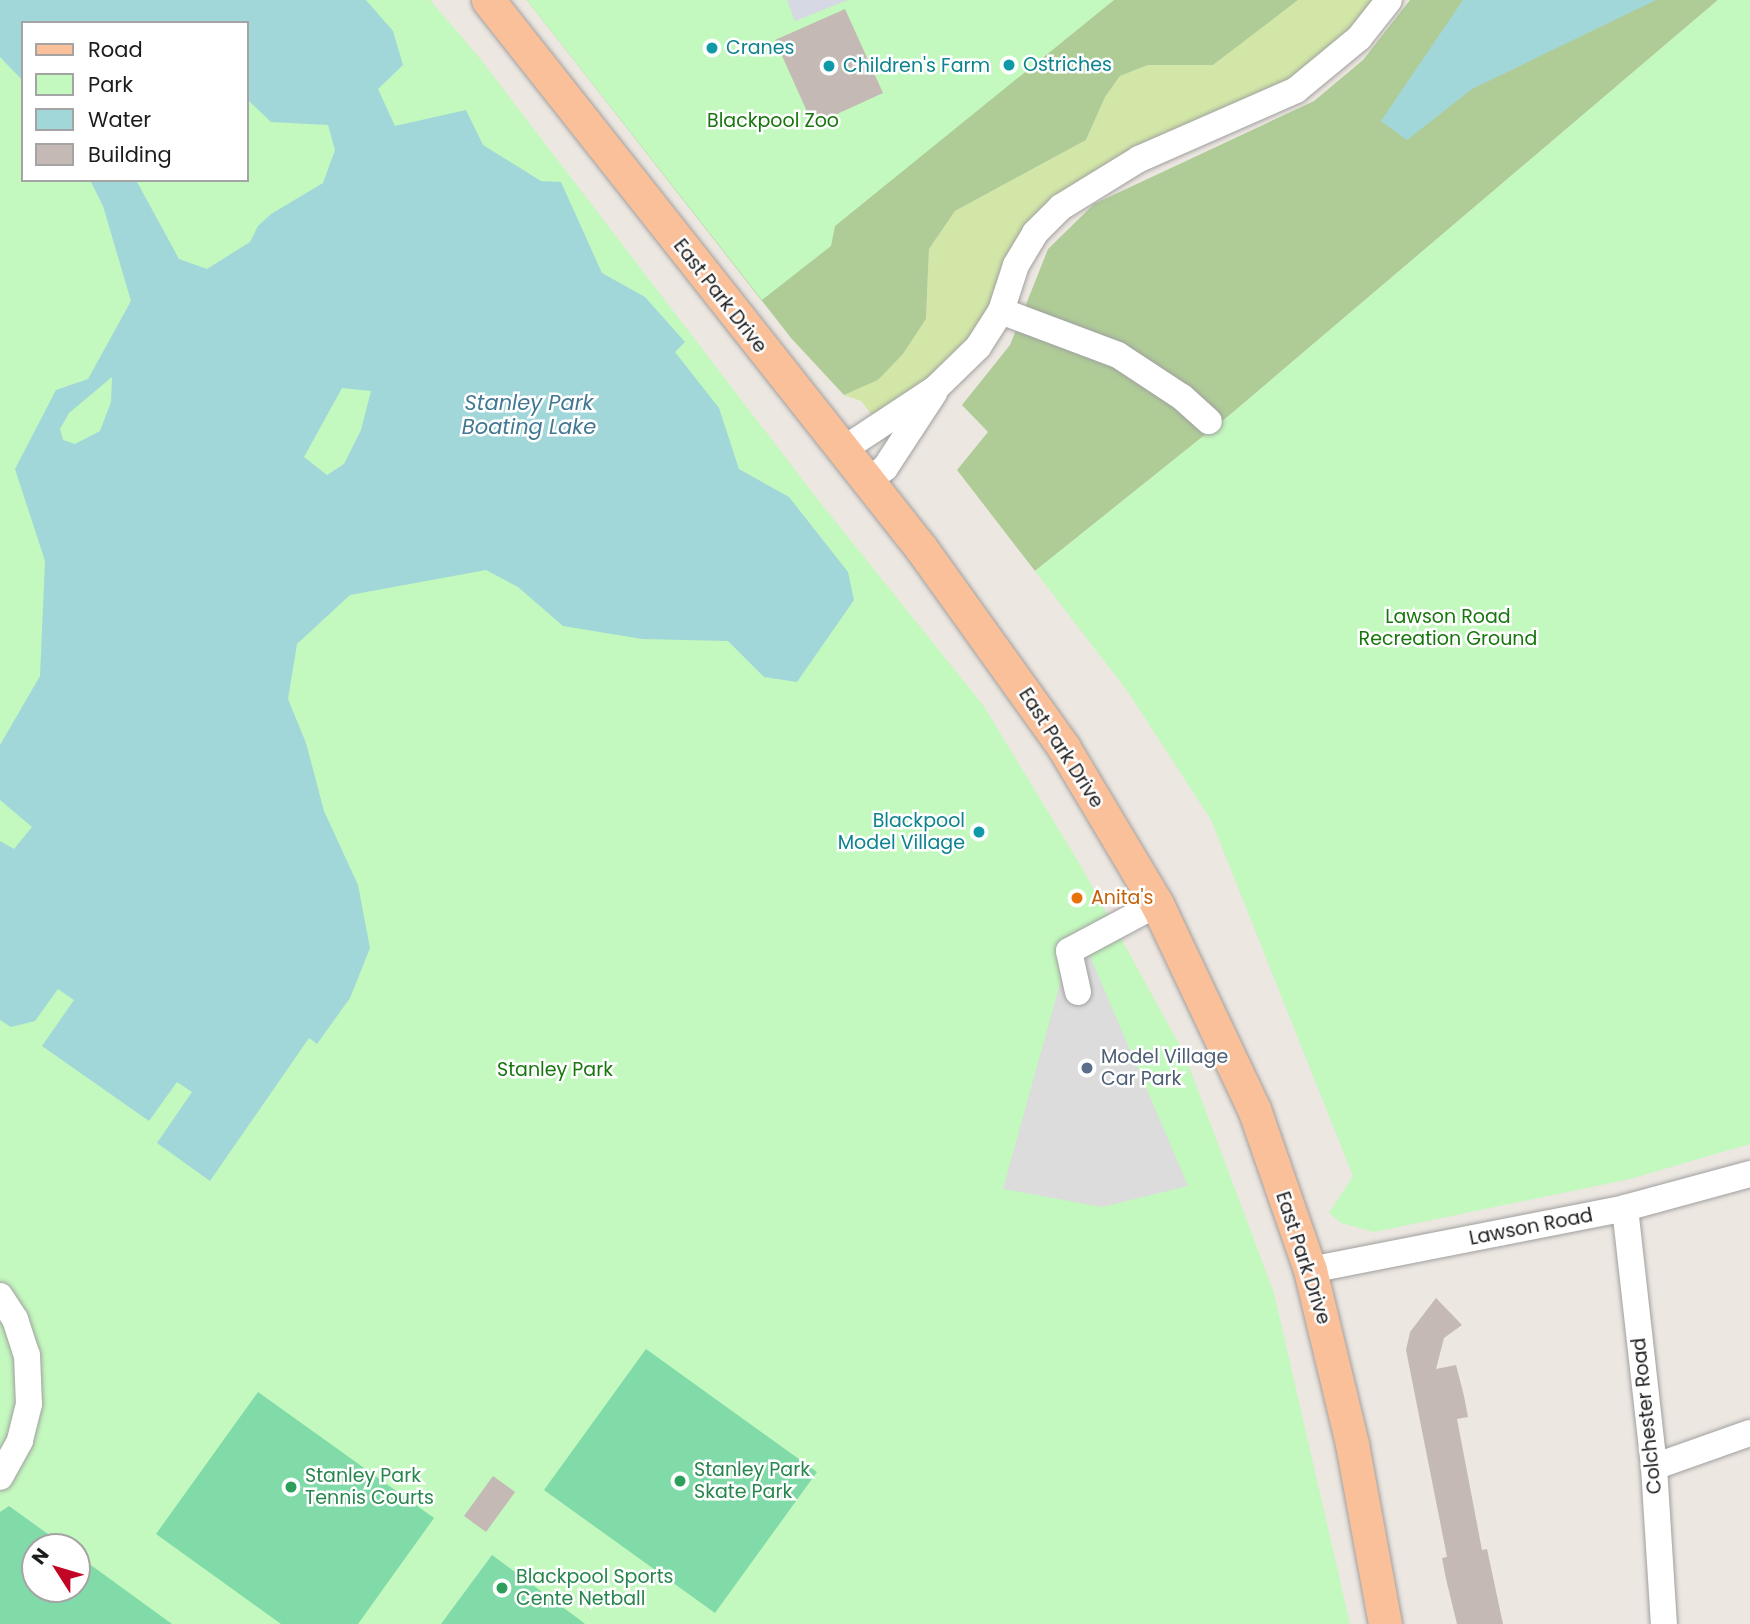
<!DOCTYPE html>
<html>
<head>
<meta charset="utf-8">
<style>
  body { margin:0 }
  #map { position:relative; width:1750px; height:1624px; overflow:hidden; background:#ede7e1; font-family:Poppins,sans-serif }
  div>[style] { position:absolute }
  .grass>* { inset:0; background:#d2e7a7 }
  .forest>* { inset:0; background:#afcc97 }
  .park>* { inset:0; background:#c3f8be }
  .pitch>* { inset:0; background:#80dba8 }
  .parking>* { inset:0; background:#dcdcdc }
  .plaza>* { inset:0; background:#d6d8e3 }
  .water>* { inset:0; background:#a2d7da }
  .building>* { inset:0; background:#c4b9b5 }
  .roads { filter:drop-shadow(0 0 2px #a0a0a0) drop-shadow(0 0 2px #a0a0a0) }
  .minor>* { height:26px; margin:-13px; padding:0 13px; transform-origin:13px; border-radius:13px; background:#fff }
  .major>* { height:33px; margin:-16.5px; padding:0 16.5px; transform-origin:16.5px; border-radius:16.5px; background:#f9c09a }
  .dots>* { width:19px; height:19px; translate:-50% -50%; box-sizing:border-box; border:4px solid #fff; border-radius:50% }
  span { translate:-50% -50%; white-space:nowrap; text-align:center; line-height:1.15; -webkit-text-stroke:5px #fff; paint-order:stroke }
  .culture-label { font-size:19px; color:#0d838f }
  .left { translate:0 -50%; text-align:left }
  .right { translate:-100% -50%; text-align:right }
  .park-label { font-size:19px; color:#17760d }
  .street-label { font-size:19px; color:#1c1c1c }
  .food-label { font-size:19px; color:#c56008 }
  .service-label { font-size:19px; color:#4e5e75 }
  .leisure-label { font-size:19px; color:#27864d }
  .water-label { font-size:21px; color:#427891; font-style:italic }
  .legend { position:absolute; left:21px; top:21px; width:228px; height:161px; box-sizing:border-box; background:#fff; border:2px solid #a4a4a4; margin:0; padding:9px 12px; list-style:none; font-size:21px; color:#1c1c1c }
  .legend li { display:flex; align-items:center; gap:14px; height:35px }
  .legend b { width:35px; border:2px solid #a4a4a4 }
  .north { position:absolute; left:21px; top:1533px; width:70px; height:70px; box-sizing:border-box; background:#fff; border:2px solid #a4a4a4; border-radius:50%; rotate:307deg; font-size:19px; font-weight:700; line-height:28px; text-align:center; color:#1c1c1c }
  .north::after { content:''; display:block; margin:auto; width:24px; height:32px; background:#c30525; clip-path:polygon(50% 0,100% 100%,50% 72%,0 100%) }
</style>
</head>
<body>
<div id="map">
  <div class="grass">
    <div style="clip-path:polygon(1298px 0,1389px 0,1329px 66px,1061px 207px,1001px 311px,879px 424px,861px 401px,844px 395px,878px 380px,903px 354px,926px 319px,929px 249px,955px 211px,1086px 140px,1105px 97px,1120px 76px,1148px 65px,1213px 65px)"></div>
  </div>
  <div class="forest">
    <div style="clip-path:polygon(527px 0,1298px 0,1213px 65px,1148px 65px,1120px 76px,1105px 97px,1086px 140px,955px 211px,929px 249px,926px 319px,903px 354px,878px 380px,844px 395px,791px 338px)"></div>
    <div style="clip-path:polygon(1410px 0,1718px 0,1231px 414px,1035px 571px,957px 470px,988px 432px,962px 405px,1010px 345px,1048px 249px,1094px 204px,1314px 101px,1363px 60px)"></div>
  </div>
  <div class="park">
    <div style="clip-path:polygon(evenodd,0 0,430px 0,478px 56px,815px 496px,983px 705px,1081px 866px,1184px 1053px,1274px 1293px,1350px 1624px,0 1624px,0 0,23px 23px,247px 23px,247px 180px,23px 180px,23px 23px,0 0,35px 1547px,77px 1547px,77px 1589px,35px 1589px,35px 1547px)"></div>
    <div style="clip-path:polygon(527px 0,1114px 0,835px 226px,831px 246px,762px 300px)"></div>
    <div style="clip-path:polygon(1718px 0,1750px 0,1750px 1144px,1630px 1179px,1374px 1232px,1341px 1223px,1329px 1213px,1353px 1176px,1211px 820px,1128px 692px,1035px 571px,1231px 414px)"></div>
  </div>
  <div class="pitch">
    <div style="clip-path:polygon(646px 1349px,817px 1472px,715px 1613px,544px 1490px)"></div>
    <div style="clip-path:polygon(258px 1392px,434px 1518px,358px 1624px,281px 1624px,156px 1534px)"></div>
    <div style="clip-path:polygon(9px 1506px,66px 1547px,35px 1547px,35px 1589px,77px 1589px,77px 1555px,172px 1624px,0 1624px,0 1512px)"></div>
    <div style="clip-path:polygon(492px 1555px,580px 1620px,585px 1624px,441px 1624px)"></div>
  </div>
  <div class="parking">
    <div style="clip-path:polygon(1084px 942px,1188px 1186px,1102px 1207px,1003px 1189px,1069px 951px)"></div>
  </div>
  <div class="plaza">
    <div style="clip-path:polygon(787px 0,848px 0,795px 21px)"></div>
  </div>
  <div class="water">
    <div style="clip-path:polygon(evenodd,0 0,366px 0,393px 31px,403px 65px,378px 89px,395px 126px,466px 110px,483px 145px,541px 181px,561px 182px,602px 273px,645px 297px,685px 342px,675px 352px,719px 408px,739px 469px,789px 497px,848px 572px,854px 600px,797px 682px,764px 677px,728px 641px,642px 639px,563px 626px,518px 587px,486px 570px,350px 595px,297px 644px,288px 699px,306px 743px,324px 811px,358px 885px,370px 948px,350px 998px,317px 1044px,309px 1038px,210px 1181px,157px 1143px,192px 1092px,177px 1082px,149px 1121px,42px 1046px,74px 1000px,58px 989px,35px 1021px,11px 1027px,0 1020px,0 841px,14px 849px,32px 827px,0 800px,0 745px,40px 676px,45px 561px,15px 469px,56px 390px,88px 379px,131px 301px,103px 206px,90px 180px,136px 180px,179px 259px,207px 269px,250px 242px,258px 226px,271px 214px,323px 183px,335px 150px,328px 125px,271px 122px,247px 99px,247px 23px,23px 23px,23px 81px,0 57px,0 0,112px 377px,111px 402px,100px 431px,75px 444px,63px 440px,60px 429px,69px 413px,112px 377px,0 0,342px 388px,371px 391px,361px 430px,344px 464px,327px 475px,304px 457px,342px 388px)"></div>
    <div style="clip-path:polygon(1463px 0,1656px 0,1472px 89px,1407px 140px,1381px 121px)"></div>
  </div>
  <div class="building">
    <div style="clip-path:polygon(845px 9px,883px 93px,813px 125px,775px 40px)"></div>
    <div style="clip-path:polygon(1436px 1298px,1462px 1325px,1444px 1338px,1436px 1369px,1456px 1365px,1464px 1396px,1468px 1417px,1457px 1419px,1482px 1550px,1487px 1549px,1503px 1624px,1457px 1624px,1446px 1579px,1442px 1558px,1447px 1557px,1406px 1350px,1410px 1332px)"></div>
    <div style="clip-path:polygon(493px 1476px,515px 1492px,486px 1532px,464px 1516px)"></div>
  </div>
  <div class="roads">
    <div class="minor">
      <div style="left:1001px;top:311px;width:125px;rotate:20.6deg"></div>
      <div style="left:1118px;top:355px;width:77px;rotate:33.3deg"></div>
      <div style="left:1182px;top:397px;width:36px;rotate:42deg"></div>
      <div style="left:844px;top:449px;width:110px;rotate:-33.5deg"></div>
      <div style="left:936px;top:388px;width:59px;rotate:-44.3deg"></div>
      <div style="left:978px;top:347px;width:43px;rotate:-57.4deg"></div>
      <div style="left:1001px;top:311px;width:48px;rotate:-71.9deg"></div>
      <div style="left:1016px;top:265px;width:37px;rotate:-59deg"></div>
      <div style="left:1035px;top:233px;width:37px;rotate:-45deg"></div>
      <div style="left:1061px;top:207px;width:92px;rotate:-31.6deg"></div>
      <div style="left:1139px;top:159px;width:171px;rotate:-23.7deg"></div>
      <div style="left:1296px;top:90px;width:82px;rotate:-39.5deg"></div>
      <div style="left:1359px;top:38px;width:48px;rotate:-51.7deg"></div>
      <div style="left:869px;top:480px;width:20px;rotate:-37deg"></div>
      <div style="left:885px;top:468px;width:90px;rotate:-56.8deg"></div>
      <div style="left:1078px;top:992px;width:42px;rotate:-102.4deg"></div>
      <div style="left:1069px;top:951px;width:100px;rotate:-28.1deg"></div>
      <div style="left:1625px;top:1208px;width:261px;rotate:83.6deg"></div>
      <div style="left:1654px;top:1467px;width:157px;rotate:86.4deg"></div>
      <div style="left:1310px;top:1270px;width:321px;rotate:-11.1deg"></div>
      <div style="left:1625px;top:1208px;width:130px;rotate:-15.2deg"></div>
      <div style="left:0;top:1296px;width:27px;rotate:57deg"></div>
      <div style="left:15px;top:1319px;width:38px;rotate:72deg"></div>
      <div style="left:27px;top:1355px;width:49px;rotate:87.7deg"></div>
      <div style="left:29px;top:1404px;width:38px;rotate:104deg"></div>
      <div style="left:20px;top:1441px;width:41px;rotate:119.1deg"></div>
      <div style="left:1654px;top:1467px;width:102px;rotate:-19.5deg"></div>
    </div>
    <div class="major">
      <div style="left:488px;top:0;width:698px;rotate:51.69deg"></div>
      <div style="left:921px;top:548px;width:246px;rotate:54.4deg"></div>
      <div style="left:1064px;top:748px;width:182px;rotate:59.2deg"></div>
      <div style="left:1157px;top:904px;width:227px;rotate:64.7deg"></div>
      <div style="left:1254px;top:1109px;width:170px;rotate:70.8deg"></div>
      <div style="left:1310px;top:1270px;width:179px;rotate:76.4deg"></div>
      <div style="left:1352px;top:1444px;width:183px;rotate:79.6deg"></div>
    </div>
  </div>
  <div class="dots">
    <div style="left:712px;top:48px;background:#0f9aa8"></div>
    <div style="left:1009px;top:65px;background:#0f9aa8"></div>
    <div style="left:829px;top:66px;background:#0f9aa8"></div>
    <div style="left:979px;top:832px;background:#0f9aa8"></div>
    <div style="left:1077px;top:898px;background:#e8710a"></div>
    <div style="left:1087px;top:1068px;background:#5c6f8a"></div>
    <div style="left:680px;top:1481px;background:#2e9e5b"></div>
    <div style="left:291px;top:1487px;background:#2e9e5b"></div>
    <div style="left:502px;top:1588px;background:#2e9e5b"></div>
  </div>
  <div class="culture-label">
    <span class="left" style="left:726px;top:48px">Cranes</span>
    <span class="left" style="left:1023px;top:65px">Ostriches</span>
    <span class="left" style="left:843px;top:66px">Children's Farm</span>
    <span class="right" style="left:965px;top:832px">Blackpool<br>Model Village</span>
  </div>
  <div class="park-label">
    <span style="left:773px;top:121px">Blackpool Zoo</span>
    <span style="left:1448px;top:628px">Lawson Road<br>Recreation Ground</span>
    <span style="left:555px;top:1070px">Stanley Park</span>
  </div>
  <div class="street-label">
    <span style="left:720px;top:296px;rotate:52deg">East Park Drive</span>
    <span style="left:1061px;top:748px;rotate:57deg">East Park Drive</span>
    <span style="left:1531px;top:1227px;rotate:-11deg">Lawson Road</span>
    <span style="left:1303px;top:1258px;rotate:72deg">East Park Drive</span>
    <span style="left:1647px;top:1416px;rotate:-96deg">Colchester Road</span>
  </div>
  <div class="food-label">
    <span class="left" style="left:1091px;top:898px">Anita's</span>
  </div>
  <div class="service-label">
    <span class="left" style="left:1101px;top:1068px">Model Village<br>Car Park</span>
  </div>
  <div class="leisure-label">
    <span class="left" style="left:694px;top:1481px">Stanley Park<br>Skate Park</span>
    <span class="left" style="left:305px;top:1487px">Stanley Park<br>Tennis Courts</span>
    <span class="left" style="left:516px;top:1588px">Blackpool Sports<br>Cente Netball</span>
  </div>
  <div class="water-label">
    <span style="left:529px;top:415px">Stanley Park<br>Boating Lake</span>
  </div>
  <ul class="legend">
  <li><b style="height:9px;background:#f9c09a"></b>Road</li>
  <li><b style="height:19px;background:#c3f8be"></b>Park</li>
  <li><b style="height:19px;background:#a2d7da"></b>Water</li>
  <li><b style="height:19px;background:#c4b9b5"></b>Building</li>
  </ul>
  <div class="north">N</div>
</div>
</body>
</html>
